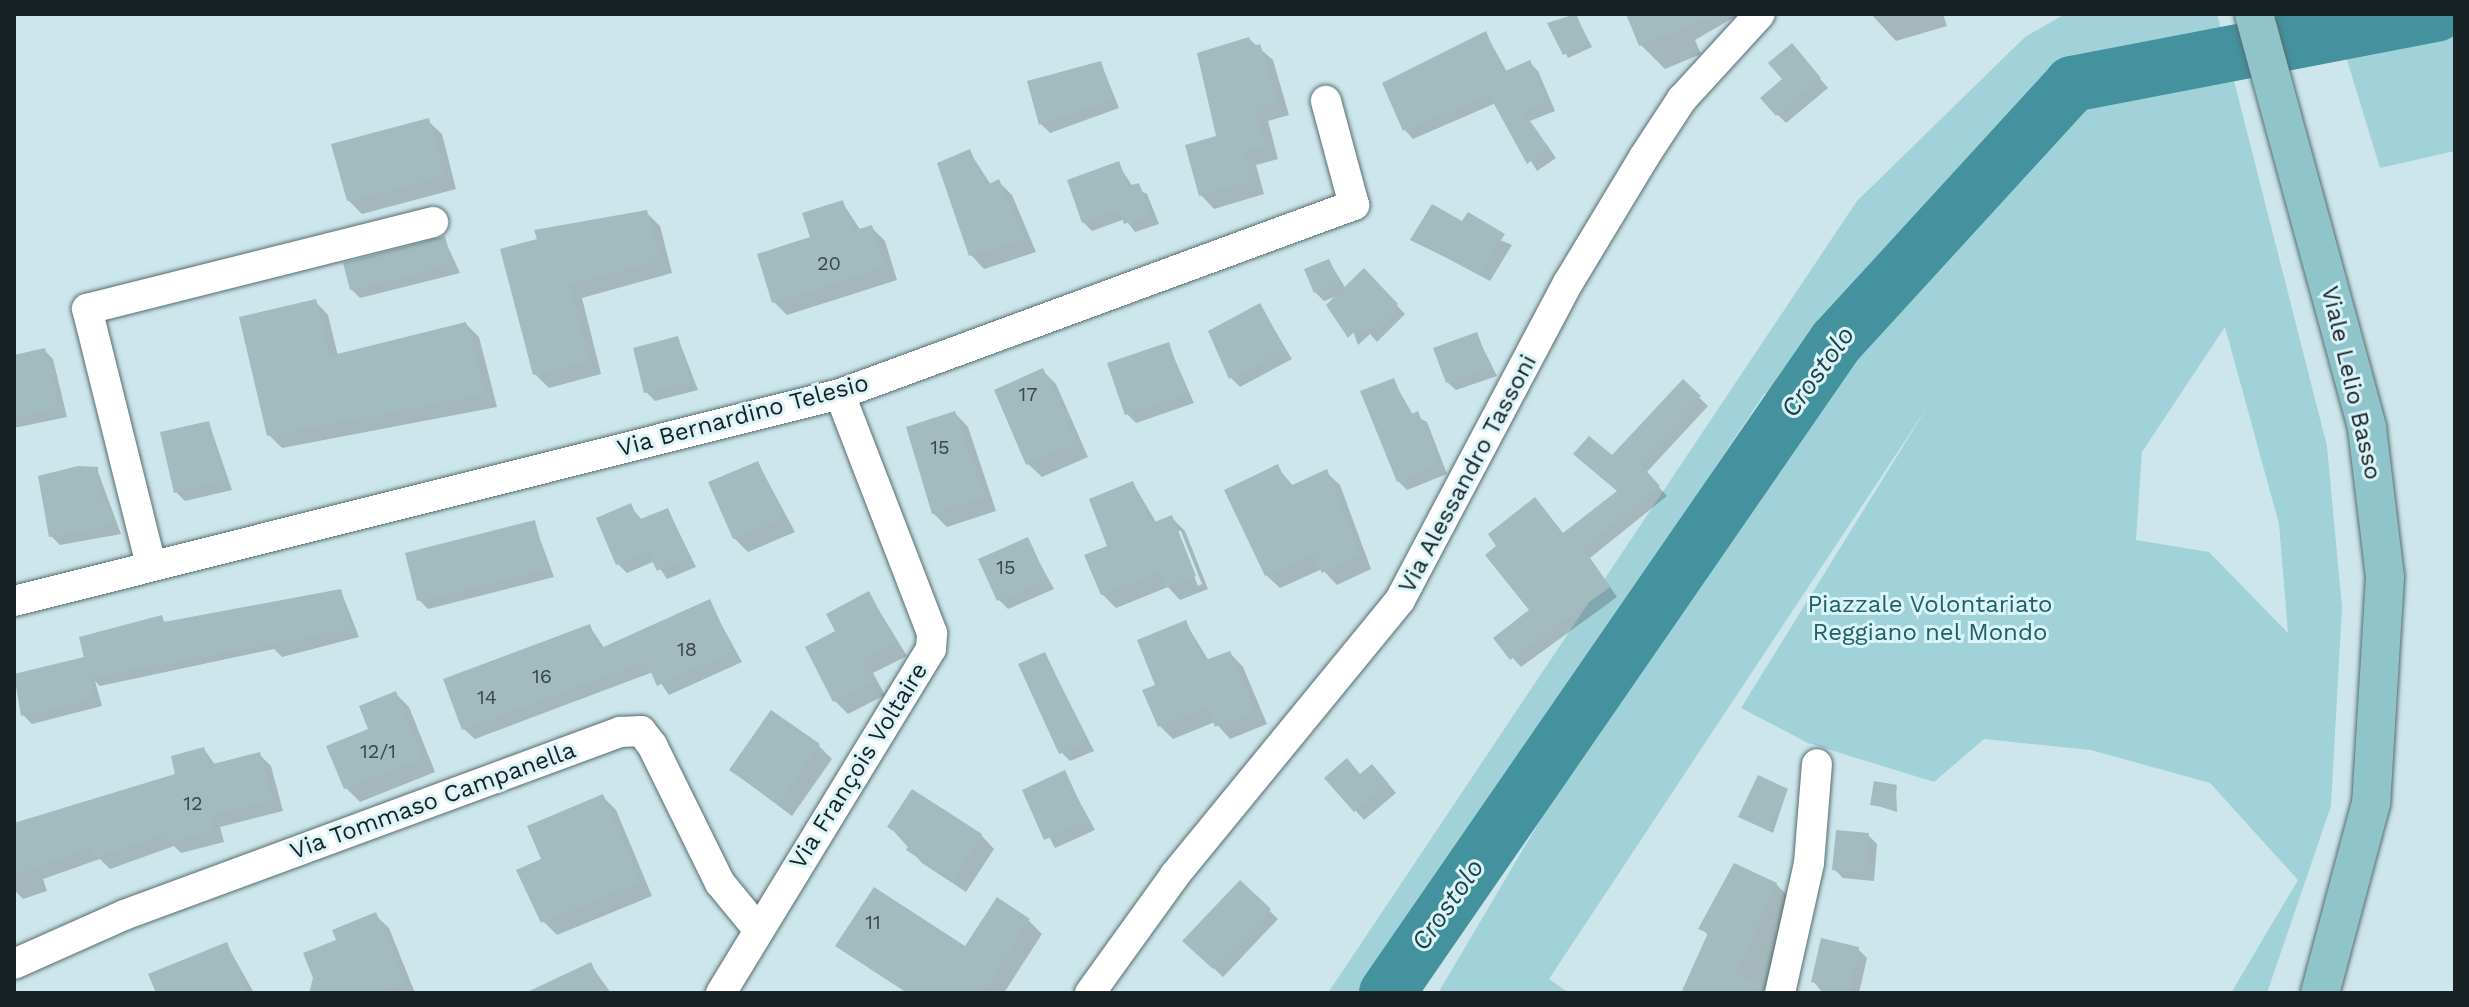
<!DOCTYPE html>
<html>
<head>
<meta charset="utf-8">
<style>
  body { margin:0 }
  #map { position:relative; width:2469px; height:1007px; overflow:hidden; background:#cde6eb; font-family:"Work Sans",sans-serif }
  div>[style] { position:absolute }
  .green>* { inset:0; background:#a1d2da }
  .shadow>* { inset:0; background:#0003 }
  .river>* { height:56px; margin:-28px; padding:0 28px; transform-origin:28px; border-radius:28px; background:#44929d }
  .building>* { inset:0; background:#a2bbbf }
  .roads { filter:drop-shadow(0 0 2px #566d70) drop-shadow(0 0 2px #566d70) }
  .minor>* { height:30px; margin:-15px; padding:0 15px; transform-origin:15px; border-radius:15px; background:#fff }
  .major>* { height:38px; margin:-19px; padding:0 19px; transform-origin:19px; border-radius:19px; background:#8fc4cb }
  span { translate:-50% -50%; white-space:nowrap; text-align:center; line-height:1.15; -webkit-text-stroke:6px #daf4f8; paint-order:stroke }
  .number-label { font-size:20px; color:#3a484a }
  .number-label span { -webkit-text-stroke-width:0 }
  .street-label { font-size:24px; color:#182123 }
  .park-label { font-size:24px; color:#216069 }
  .water-label { font-size:26px; color:#1d4247; font-style:italic }
  .frame { position:absolute; inset:0; border:16px solid #182123; pointer-events:none }
</style>
</head>
<body>
<div id="map">
  <div class="green">
    <div style="clip-path:polygon(evenodd,2065px 14px,2217px 14px,2327px 446px,2342px 607px,2331px 806px,2267px 993px,2231px 993px,2298px 880px,2210px 783px,2091px 750px,1984px 739px,1934px 782px,1808px 743px,1741px 708px,1928px 406px,1549px 979px,1569px 993px,1438px 993px,1586px 743px,1801px 416px,1765px 393px,1362px 993px,1328px 993px,1857px 201px,2025px 37px,2065px 14px,2225px 327px,2279px 524px,2288px 633px,2209px 552px,2136px 540px,2142px 452px,2225px 327px)"></div>
    <div style="clip-path:polygon(2333px 14px,2455px 14px,2455px 151px,2380px 168px)"></div>
  </div>
  <div class="shadow">
    <div style="clip-path:polygon(1575px 14px,1592px 47px,1568px 58px,1550px 24px)"></div>
    <div style="clip-path:polygon(1628px 14px,1740px 14px,1695px 40px,1701px 54px,1665px 69px,1641px 45px)"></div>
    <div style="clip-path:polygon(1871px 14px,1943px 14px,1947px 26px,1896px 41px)"></div>
    <div style="clip-path:polygon(1486px 34px,1507px 72px,1530px 63px,1538px 71px,1555px 111px,1530px 121px,1556px 158px,1537px 171px,1496px 103px,1413px 139px,1405px 130px)"></div>
    <div style="clip-path:polygon(1249px 39px,1273px 60px,1289px 115px,1268px 121px,1278px 159px,1256px 165px,1264px 194px,1214px 209px,1201px 195px)"></div>
    <div style="clip-path:polygon(1800px 55px,1828px 88px,1786px 123px,1777px 114px)"></div>
    <div style="clip-path:polygon(1101px 63px,1119px 108px,1050px 133px,1041px 124px)"></div>
    <div style="clip-path:polygon(428px 121px,442px 134px,456px 189px,362px 214px,348px 200px)"></div>
    <div style="clip-path:polygon(969px 151px,991px 185px,999px 182px,1012px 195px,1036px 252px,984px 269px,971px 255px)"></div>
    <div style="clip-path:polygon(1118px 164px,1133px 187px,1147px 194px,1159px 224px,1135px 232px,1125px 219px,1092px 231px,1083px 222px)"></div>
    <div style="clip-path:polygon(842px 202px,861px 231px,871px 227px,885px 241px,897px 280px,787px 315px,774px 302px)"></div>
    <div style="clip-path:polygon(646px 212px,660px 226px,672px 273px,582px 298px,601px 374px,549px 388px,535px 374px,503px 250px)"></div>
    <div style="clip-path:polygon(1462px 224px,1512px 245px,1490px 281px,1413px 240px)"></div>
    <div style="clip-path:polygon(444px 238px,460px 273px,360px 298px,351px 289px)"></div>
    <div style="clip-path:polygon(1329px 261px,1346px 289px,1364px 271px,1405px 314px,1377px 342px,1370px 334px,1358px 345px,1340px 295px,1324px 301px,1315px 292px)"></div>
    <div style="clip-path:polygon(315px 301px,328px 315px,338px 356px,466px 324px,479px 337px,497px 407px,282px 448px,269px 435px)"></div>
    <div style="clip-path:polygon(1260px 306px,1292px 359px,1240px 387px,1231px 378px)"></div>
    <div style="clip-path:polygon(1476px 334px,1497px 376px,1456px 390px,1447px 382px)"></div>
    <div style="clip-path:polygon(678px 338px,698px 390px,655px 401px,646px 392px)"></div>
    <div style="clip-path:polygon(1168px 344px,1194px 403px,1136px 423px,1127px 414px)"></div>
    <div style="clip-path:polygon(44px 350px,53px 359px,67px 417px,14px 428px,14px 357px)"></div>
    <div style="clip-path:polygon(1043px 371px,1056px 384px,1088px 457px,1042px 477px,1028px 464px)"></div>
    <div style="clip-path:polygon(1393px 380px,1413px 415px,1427px 422px,1447px 474px,1407px 490px,1398px 481px)"></div>
    <div style="clip-path:polygon(1683px 382px,1708px 406px,1646px 473px,1667px 496px,1590px 558px,1617px 597px,1521px 667px,1496px 639px,1532px 611px,1499px 546px,1535px 499px,1564px 535px,1619px 491px,1612px 457px)"></div>
    <div style="clip-path:polygon(955px 413px,968px 427px,996px 511px,947px 527px,933px 513px)"></div>
    <div style="clip-path:polygon(209px 423px,232px 490px,185px 501px,176px 492px)"></div>
    <div style="clip-path:polygon(758px 463px,795px 532px,748px 552px,734px 538px)"></div>
    <div style="clip-path:polygon(1277px 467px,1294px 487px,1326px 472px,1340px 485px,1371px 569px,1337px 585px,1322px 569px,1280px 588px,1266px 575px)"></div>
    <div style="clip-path:polygon(97px 469px,121px 534px,60px 545px,51px 536px)"></div>
    <div style="clip-path:polygon(evenodd,1133px 483px,1157px 524px,1172px 518px,1185px 531px,1208px 589px,1180px 600px,1168px 587px,1116px 608px,1102px 594px,1133px 483px,1176px 531px,1181px 531px,1202px 584px,1198px 586px,1176px 531px)"></div>
    <div style="clip-path:polygon(630px 506px,642px 520px,668px 510px,696px 567px,667px 579px,655px 561px,627px 573px,618px 564px)"></div>
    <div style="clip-path:polygon(534px 523px,554px 577px,428px 609px,419px 600px)"></div>
    <div style="clip-path:polygon(1027px 540px,1054px 589px,1008px 609px,999px 600px)"></div>
    <div style="clip-path:polygon(341px 591px,359px 637px,282px 657px,274px 649px,100px 686px,95px 681px,102px 706px,32px 724px,23px 715px,14px 676px,83px 659px,161px 618px,167px 624px)"></div>
    <div style="clip-path:polygon(869px 594px,907px 656px,873px 673px,885px 695px,848px 714px,835px 701px,838px 632px)"></div>
    <div style="clip-path:polygon(709px 602px,742px 662px,669px 695px,653px 672px,475px 739px,464px 729px,590px 627px,605px 649px)"></div>
    <div style="clip-path:polygon(1185px 622px,1209px 661px,1230px 653px,1243px 667px,1267px 724px,1230px 739px,1215px 722px,1173px 739px,1160px 726px,1158px 686px)"></div>
    <div style="clip-path:polygon(1045px 654px,1094px 751px,1070px 761px,1061px 752px)"></div>
    <div style="clip-path:polygon(396px 694px,409px 707px,435px 772px,360px 802px,346px 788px)"></div>
    <div style="clip-path:polygon(819px 746px,832px 759px,792px 816px,731px 770px)"></div>
    <div style="clip-path:polygon(204px 749px,216px 766px,260px 755px,271px 766px,283px 811px,220px 827px,224px 842px,181px 853px,174px 846px,110px 869px,100px 859px,43px 879px,47px 891px,23px 899px,14px 890px,14px 826px,178px 776px)"></div>
    <div style="clip-path:polygon(1064px 773px,1095px 830px,1055px 848px,1025px 791px)"></div>
    <div style="clip-path:polygon(1381px 775px,1396px 793px,1364px 820px,1327px 778px)"></div>
    <div style="clip-path:polygon(1896px 787px,1897px 812px,1872px 804px)"></div>
    <div style="clip-path:polygon(1787px 791px,1773px 833px,1741px 816px)"></div>
    <div style="clip-path:polygon(603px 797px,616px 810px,652px 896px,557px 935px,543px 921px,544px 860px)"></div>
    <div style="clip-path:polygon(890px 827px,981px 835px,994px 849px,966px 892px,922px 863px)"></div>
    <div style="clip-path:polygon(1868px 835px,1877px 844px,1874px 881px,1843px 878px,1834px 869px)"></div>
    <div style="clip-path:polygon(1240px 882px,1278px 919px,1223px 977px,1185px 941px)"></div>
    <div style="clip-path:polygon(1776px 884px,1800px 908px,1763px 993px,1683px 993px,1709px 936px,1701px 928px)"></div>
    <div style="clip-path:polygon(375px 915px,389px 928px,415px 993px,311px 993px,339px 941px)"></div>
    <div style="clip-path:polygon(1029px 921px,1042px 934px,1004px 993px,912px 993px,838px 946px,966px 949px)"></div>
    <div style="clip-path:polygon(227px 945px,254px 993px,158px 993px)"></div>
    <div style="clip-path:polygon(1858px 949px,1867px 958px,1859px 993px,1823px 993px,1813px 981px)"></div>
    <div style="clip-path:polygon(590px 964px,611px 993px,530px 993px)"></div>
  </div>
  <div class="river">
    <div style="left:1387px;top:993px;width:791px;rotate:-55.41deg"></div>
    <div style="left:1836px;top:342px;width:350px;rotate:-47.5deg"></div>
    <div style="left:2072px;top:84px;width:371px;rotate:-10.9deg"></div>
  </div>
  <div class="building">
    <div style="clip-path:polygon(1576px 14px,1589px 43px,1563px 55px,1547px 23px)"></div>
    <div style="clip-path:polygon(1626px 14px,1716px 14px,1716px 15px,1639px 46px)"></div>
    <div style="clip-path:polygon(1486px 31px,1503px 72px,1530px 60px,1548px 102px,1523px 112px,1549px 148px,1527px 164px,1489px 95px,1403px 131px,1382px 83px)"></div>
    <div style="clip-path:polygon(1249px 37px,1252px 46px,1260px 44px,1277px 101px,1255px 107px,1266px 146px,1244px 152px,1252px 180px,1199px 196px,1185px 145px,1216px 136px,1197px 53px)"></div>
    <div style="clip-path:polygon(1792px 43px,1821px 78px,1776px 116px,1760px 98px,1782px 79px,1768px 63px)"></div>
    <div style="clip-path:polygon(1101px 61px,1112px 99px,1039px 125px,1027px 81px)"></div>
    <div style="clip-path:polygon(429px 118px,444px 176px,347px 201px,331px 144px)"></div>
    <div style="clip-path:polygon(970px 149px,985px 186px,999px 179px,1024px 239px,969px 256px,937px 163px)"></div>
    <div style="clip-path:polygon(1119px 161px,1128px 186px,1139px 183px,1151px 215px,1124px 224px,1119px 209px,1082px 223px,1067px 180px)"></div>
    <div style="clip-path:polygon(843px 200px,853px 231px,872px 225px,885px 267px,772px 303px,757px 254px,810px 237px,802px 213px)"></div>
    <div style="clip-path:polygon(1432px 204px,1462px 221px,1468px 212px,1505px 234px,1480px 274px,1410px 240px)"></div>
    <div style="clip-path:polygon(647px 210px,660px 260px,569px 284px,589px 361px,533px 375px,500px 249px,537px 239px,534px 230px)"></div>
    <div style="clip-path:polygon(445px 236px,452px 264px,350px 290px,343px 263px)"></div>
    <div style="clip-path:polygon(1329px 259px,1340px 283px,1314px 293px,1304px 269px)"></div>
    <div style="clip-path:polygon(1364px 268px,1398px 304px,1367px 334px,1359px 327px,1348px 338px,1326px 305px)"></div>
    <div style="clip-path:polygon(316px 299px,329px 356px,466px 322px,485px 394px,267px 436px,239px 317px)"></div>
    <div style="clip-path:polygon(1260px 303px,1285px 349px,1229px 379px,1208px 331px)"></div>
    <div style="clip-path:polygon(1477px 332px,1490px 367px,1446px 383px,1433px 348px)"></div>
    <div style="clip-path:polygon(678px 336px,690px 382px,644px 393px,633px 348px)"></div>
    <div style="clip-path:polygon(1169px 342px,1186px 394px,1125px 415px,1107px 363px)"></div>
    <div style="clip-path:polygon(45px 348px,59px 408px,14px 418px,14px 355px)"></div>
    <div style="clip-path:polygon(1043px 368px,1076px 443px,1026px 465px,994px 390px)"></div>
    <div style="clip-path:polygon(1394px 378px,1409px 415px,1418px 411px,1439px 465px,1397px 482px,1360px 391px)"></div>
    <div style="clip-path:polygon(1683px 379px,1701px 396px,1639px 463px,1660px 486px,1583px 548px,1610px 587px,1510px 660px,1493px 638px,1529px 610px,1485px 555px,1496px 546px,1488px 534px,1535px 497px,1563px 533px,1617px 491px,1573px 454px,1589px 436px,1612px 455px)"></div>
    <div style="clip-path:polygon(955px 411px,984px 497px,932px 514px,906px 427px)"></div>
    <div style="clip-path:polygon(209px 421px,224px 481px,174px 493px,160px 432px)"></div>
    <div style="clip-path:polygon(758px 461px,783px 518px,733px 539px,708px 482px)"></div>
    <div style="clip-path:polygon(1278px 464px,1288px 487px,1327px 469px,1359px 555px,1322px 573px,1313px 554px,1265px 576px,1224px 490px)"></div>
    <div style="clip-path:polygon(78px 466px,98px 467px,98px 501px,107px 502px,113px 525px,49px 537px,38px 476px)"></div>
    <div style="clip-path:polygon(1133px 481px,1150px 524px,1172px 515px,1196px 576px,1165px 588px,1159px 572px,1101px 595px,1084px 555px,1107px 546px,1089px 499px)"></div>
    <div style="clip-path:polygon(631px 503px,638px 520px,668px 508px,689px 557px,657px 571px,648px 552px,616px 565px,596px 518px)"></div>
    <div style="clip-path:polygon(535px 520px,547px 569px,417px 601px,405px 553px)"></div>
    <div style="clip-path:polygon(1028px 537px,1047px 579px,997px 601px,978px 559px)"></div>
    <div style="clip-path:polygon(341px 589px,351px 629px,89px 678px,79px 637px,162px 615px,164px 622px)"></div>
    <div style="clip-path:polygon(869px 591px,895px 642px,861px 659px,873px 681px,833px 702px,805px 647px,835px 631px,826px 614px)"></div>
    <div style="clip-path:polygon(710px 599px,733px 651px,657px 686px,646px 661px,462px 730px,443px 679px,590px 624px,599px 649px)"></div>
    <div style="clip-path:polygon(1186px 620px,1203px 661px,1230px 651px,1254px 711px,1215px 727px,1207px 707px,1158px 727px,1142px 690px,1155px 685px,1137px 640px)"></div>
    <div style="clip-path:polygon(1045px 652px,1087px 742px,1059px 754px,1018px 664px)"></div>
    <div style="clip-path:polygon(84px 657px,94px 698px,21px 716px,14px 674px)"></div>
    <div style="clip-path:polygon(396px 691px,423px 758px,344px 789px,326px 746px,368px 729px,359px 706px)"></div>
    <div style="clip-path:polygon(771px 710px,820px 744px,778px 804px,729px 770px)"></div>
    <div style="clip-path:polygon(204px 747px,209px 765px,260px 752px,272px 800px,210px 816px,214px 831px,167px 843px,164px 835px,96px 858px,92px 847px,14px 875px,14px 823px,175px 774px,171px 756px)"></div>
    <div style="clip-path:polygon(1347px 758px,1360px 774px,1372px 764px,1388px 783px,1354px 812px,1324px 778px)"></div>
    <div style="clip-path:polygon(1065px 770px,1088px 821px,1044px 840px,1022px 790px)"></div>
    <div style="clip-path:polygon(1758px 775px,1788px 789px,1769px 831px,1738px 817px)"></div>
    <div style="clip-path:polygon(1874px 781px,1897px 785px,1894px 809px,1870px 805px)"></div>
    <div style="clip-path:polygon(912px 789px,982px 834px,952px 880px,906px 850px,911px 842px,887px 827px)"></div>
    <div style="clip-path:polygon(603px 794px,640px 882px,541px 923px,516px 870px,541px 859px,527px 826px)"></div>
    <div style="clip-path:polygon(1836px 830px,1869px 833px,1865px 873px,1832px 870px)"></div>
    <div style="clip-path:polygon(1734px 863px,1777px 883px,1735px 974px,1763px 986px,1762px 993px,1681px 993px,1708px 933px,1698px 929px)"></div>
    <div style="clip-path:polygon(1240px 880px,1271px 909px,1213px 969px,1182px 941px)"></div>
    <div style="clip-path:polygon(874px 887px,965px 946px,997px 897px,1030px 919px,982px 993px,907px 993px,835px 946px)"></div>
    <div style="clip-path:polygon(376px 912px,404px 981px,373px 993px,309px 993px,313px 978px,303px 953px,336px 940px,332px 930px)"></div>
    <div style="clip-path:polygon(1821px 938px,1859px 947px,1849px 993px,1821px 993px,1823px 985px,1811px 982px)"></div>
    <div style="clip-path:polygon(227px 942px,247px 993px,156px 993px,148px 974px)"></div>
    <div style="clip-path:polygon(591px 962px,605px 993px,525px 993px)"></div>
  </div>
  <div class="roads">
    <div class="minor">
      <div style="left:151px;top:565px;width:264px;rotate:-104deg"></div>
      <div style="left:87px;top:309px;width:357px;rotate:-14.1deg"></div>
      <div style="left:14px;top:601px;width:852px;rotate:-14.07deg"></div>
      <div style="left:840px;top:394px;width:548px;rotate:-20.19deg"></div>
      <div style="left:1354px;top:205px;width:108px;rotate:-105.1deg"></div>
      <div style="left:14px;top:964px;width:120px;rotate:-24deg"></div>
      <div style="left:124px;top:915px;width:529px;rotate:-20.25deg"></div>
      <div style="left:620px;top:732px;width:21px;rotate:-3deg"></div>
      <div style="left:641px;top:731px;width:18px;rotate:52deg"></div>
      <div style="left:652px;top:745px;width:154px;rotate:63.8deg"></div>
      <div style="left:720px;top:883px;width:58px;rotate:50.6deg"></div>
      <div style="left:721px;top:993px;width:403px;rotate:-58.6deg"></div>
      <div style="left:931px;top:649px;width:16px;rotate:-86deg"></div>
      <div style="left:932px;top:633px;width:256px;rotate:-111.1deg"></div>
      <div style="left:1090px;top:993px;width:145px;rotate:-54.2deg"></div>
      <div style="left:1175px;top:875px;width:355px;rotate:-50.7deg"></div>
      <div style="left:1400px;top:600px;width:359px;rotate:-62.1deg"></div>
      <div style="left:1568px;top:283px;width:147px;rotate:-58.9deg"></div>
      <div style="left:1644px;top:157px;width:69px;rotate:-56.8deg"></div>
      <div style="left:1682px;top:99px;width:115px;rotate:-47.5deg"></div>
      <div style="left:1780px;top:993px;width:133px;rotate:-77.4deg"></div>
      <div style="left:1809px;top:863px;width:99px;rotate:-85.4deg"></div>
    </div>
    <div class="major">
      <div style="left:2254px;top:14px;width:429px;rotate:74.7deg"></div>
      <div style="left:2367px;top:428px;width:150px;rotate:83.1deg"></div>
      <div style="left:2385px;top:577px;width:226px;rotate:93.5deg"></div>
      <div style="left:2371px;top:803px;width:197px;rotate:105deg"></div>
    </div>
  </div>
  <div class="number-label">
    <span style="left:829px;top:263px">20</span>
    <span style="left:1028px;top:394px">17</span>
    <span style="left:940px;top:447px">15</span>
    <span style="left:1006px;top:567px">15</span>
    <span style="left:687px;top:649px">18</span>
    <span style="left:542px;top:676px">16</span>
    <span style="left:487px;top:697px">14</span>
    <span style="left:378px;top:751px">12/1</span>
    <span style="left:193px;top:803px">12</span>
    <span style="left:873px;top:922px">11</span>
  </div>
  <div class="street-label">
    <span style="left:2351px;top:383px;rotate:77deg">Viale Lelio Basso</span>
    <span style="left:743px;top:416px;rotate:-15deg">Via Bernardino Telesio</span>
    <span style="left:1468px;top:474px;rotate:-62deg">Via Alessandro Tassoni</span>
    <span style="left:859px;top:766px;rotate:-58deg">Via François Voltaire</span>
    <span style="left:433px;top:801px;rotate:-20deg">Via Tommaso Campanella</span>
  </div>
  <div class="park-label">
    <span style="left:1930px;top:619px">Piazzale Volontariato<br>Reggiano nel Mondo</span>
  </div>
  <div class="water-label">
    <span style="left:1818px;top:372px;rotate:-54deg">Crostolo</span>
    <span style="left:1448px;top:905px;rotate:-55deg">Crostolo</span>
  </div>
  <div class="frame"></div>
</div>
</body>
</html>
